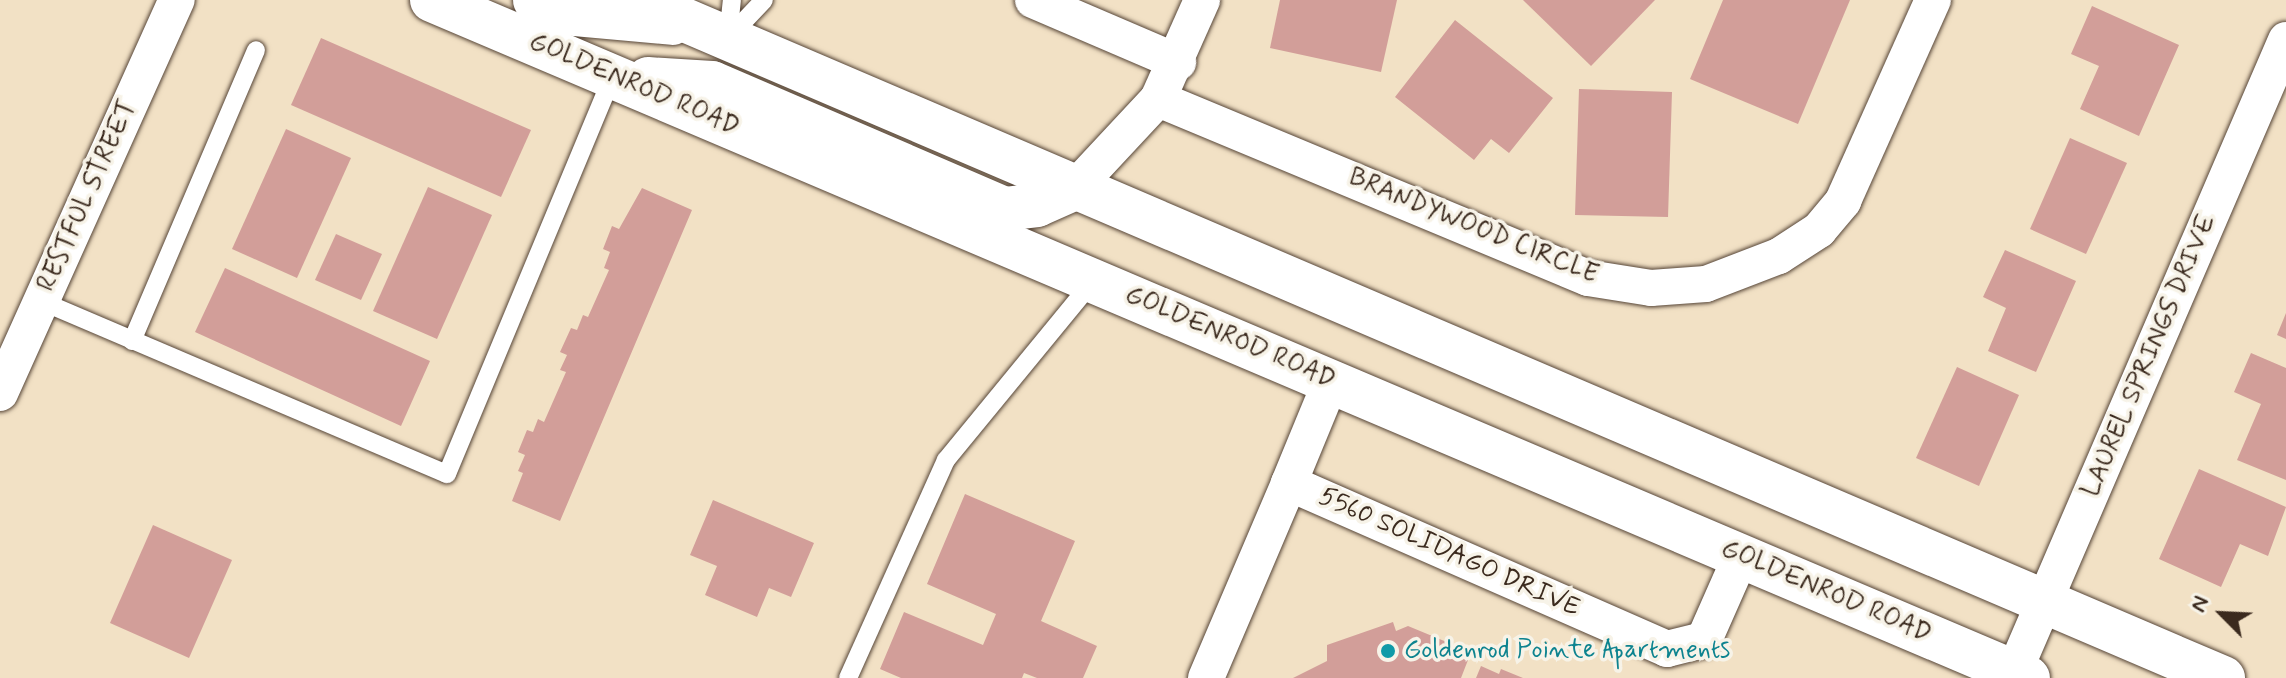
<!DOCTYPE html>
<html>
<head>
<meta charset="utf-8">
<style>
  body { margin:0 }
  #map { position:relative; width:2286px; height:678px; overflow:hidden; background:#f2e1c5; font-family:Mynerve,sans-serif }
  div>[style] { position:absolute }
  .building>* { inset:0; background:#d29e99 }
  .roads { filter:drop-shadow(0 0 2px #564537) drop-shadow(0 0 2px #564537) }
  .service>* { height:18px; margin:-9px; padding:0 9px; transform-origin:9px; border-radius:9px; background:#fff }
  .minor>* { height:36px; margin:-18px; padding:0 18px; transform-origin:18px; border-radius:18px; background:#fff }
  .secondary>* { height:44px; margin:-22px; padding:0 22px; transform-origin:22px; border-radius:22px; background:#fff }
  .dots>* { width:22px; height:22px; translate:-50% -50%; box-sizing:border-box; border:4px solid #f7f3e8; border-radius:50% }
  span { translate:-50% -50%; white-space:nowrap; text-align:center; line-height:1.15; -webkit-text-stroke:7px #f7f3e8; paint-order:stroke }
  .street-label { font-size:26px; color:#3b2a1e }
  .culture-label { font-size:26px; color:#0d838f }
  .left { translate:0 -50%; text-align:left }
  .north { position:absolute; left:2182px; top:574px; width:80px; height:80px; -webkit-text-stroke:6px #f7f3e8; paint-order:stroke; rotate:294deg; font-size:22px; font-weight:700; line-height:32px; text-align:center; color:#3b2a1e }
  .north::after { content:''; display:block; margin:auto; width:28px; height:36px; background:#3b2a1e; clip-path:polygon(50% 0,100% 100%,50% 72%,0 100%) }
</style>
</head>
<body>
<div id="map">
  <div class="building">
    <div style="clip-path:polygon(1280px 0,1397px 0,1381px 72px,1270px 48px)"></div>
    <div style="clip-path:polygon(1523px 0,1655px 0,1591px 66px)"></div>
    <div style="clip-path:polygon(1723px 0,1850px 0,1798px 124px,1690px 79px)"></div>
    <div style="clip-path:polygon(2092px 6px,2179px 45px,2139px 136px,2080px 109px,2099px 66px,2071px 54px)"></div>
    <div style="clip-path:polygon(1455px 20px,1553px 98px,1509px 153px,1491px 139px,1474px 160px,1395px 97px)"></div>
    <div style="clip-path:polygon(321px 38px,531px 130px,501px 197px,291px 105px)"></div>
    <div style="clip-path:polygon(1579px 89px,1672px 92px,1668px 217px,1575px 215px)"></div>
    <div style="clip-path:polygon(286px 129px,351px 158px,297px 278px,232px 249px)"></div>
    <div style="clip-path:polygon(2070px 138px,2127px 163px,2086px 254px,2030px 229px)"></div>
    <div style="clip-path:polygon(428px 187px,492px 215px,437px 339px,373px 311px)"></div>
    <div style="clip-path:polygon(642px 188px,692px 210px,560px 521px,512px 501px,523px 473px,518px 471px,525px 455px,518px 452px,527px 430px,533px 432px,538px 419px,544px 422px,566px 372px,560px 370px,567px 355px,560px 352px,571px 328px,577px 330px,583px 315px,588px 317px,609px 270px,604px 268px,610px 252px,603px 249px,612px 226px,619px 229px)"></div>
    <div style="clip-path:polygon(336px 234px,382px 254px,361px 300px,315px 280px)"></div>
    <div style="clip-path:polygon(2005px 250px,2076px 281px,2036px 372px,1988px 351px,2006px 308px,1983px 297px)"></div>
    <div style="clip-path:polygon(225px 268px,430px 361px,401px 426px,195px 332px)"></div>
    <div style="clip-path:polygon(2286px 313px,2286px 339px,2277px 335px)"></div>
    <div style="clip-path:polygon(2251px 353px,2286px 368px,2286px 480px,2237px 460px,2261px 404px,2234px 392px)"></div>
    <div style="clip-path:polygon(1957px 367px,2019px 395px,1979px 486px,1916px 458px)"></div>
    <div style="clip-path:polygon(2199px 469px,2286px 507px,2268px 556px,2240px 544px,2221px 587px,2159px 559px)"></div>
    <div style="clip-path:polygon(965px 494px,1075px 541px,1041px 621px,1097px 646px,1083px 678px,1037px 678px,1024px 673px,1022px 678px,901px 678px,880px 669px,904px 612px,983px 645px,996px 614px,927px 584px)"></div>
    <div style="clip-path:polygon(713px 500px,814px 543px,791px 597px,769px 588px,757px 617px,705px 595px,717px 566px,690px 555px)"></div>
    <div style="clip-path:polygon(153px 525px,232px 560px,189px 658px,110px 623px)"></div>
    <div style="clip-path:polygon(1393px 622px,1396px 631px,1408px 626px,1454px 645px,1450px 653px,1468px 660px,1461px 678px,1293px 678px,1327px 661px,1327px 645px)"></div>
    <div style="clip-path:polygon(1481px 666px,1499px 674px,1501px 669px,1523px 678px,1476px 678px)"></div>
  </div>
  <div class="roads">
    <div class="service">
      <div style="left:728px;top:37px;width:37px;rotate:-84deg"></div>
      <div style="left:728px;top:38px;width:52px;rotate:-46.5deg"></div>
      <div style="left:41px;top:301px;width:441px;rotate:23.1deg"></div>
      <div style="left:447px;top:474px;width:431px;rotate:-67.4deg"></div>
      <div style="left:132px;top:341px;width:316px;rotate:-66.9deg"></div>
      <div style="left:848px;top:678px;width:239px;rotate:-65.8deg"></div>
      <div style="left:946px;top:460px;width:233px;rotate:-50.6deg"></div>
    </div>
    <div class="minor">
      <div style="left:1033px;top:0;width:158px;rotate:23.2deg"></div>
      <div style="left:1158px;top:99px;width:466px;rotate:22.6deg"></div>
      <div style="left:1588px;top:278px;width:64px;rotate:9deg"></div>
      <div style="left:1651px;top:288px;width:55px;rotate:-4.2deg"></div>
      <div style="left:1706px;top:284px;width:78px;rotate:-21deg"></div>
      <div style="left:1779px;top:256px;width:48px;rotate:-33deg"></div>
      <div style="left:1819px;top:230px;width:38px;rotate:-50deg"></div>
      <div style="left:1843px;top:201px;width:220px;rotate:-65.9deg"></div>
      <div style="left:1075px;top:188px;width:122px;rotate:-47deg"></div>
      <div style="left:1158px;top:99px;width:108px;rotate:-66deg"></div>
      <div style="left:1331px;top:381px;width:110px;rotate:112.4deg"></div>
      <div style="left:1289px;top:483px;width:413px;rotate:23.7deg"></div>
      <div style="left:1667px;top:649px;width:38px;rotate:-14deg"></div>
      <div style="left:1704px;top:640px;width:92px;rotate:-66.2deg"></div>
      <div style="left:0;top:393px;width:431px;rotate:-65.8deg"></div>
      <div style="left:2014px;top:672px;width:688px;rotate:-66.71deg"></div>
      <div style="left:1206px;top:678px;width:212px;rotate:-66.9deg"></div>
    </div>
    <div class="secondary">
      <div style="left:432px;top:0;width:1734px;rotate:23.02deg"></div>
      <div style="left:535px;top:0;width:32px;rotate:24deg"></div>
      <div style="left:564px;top:13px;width:109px;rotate:5.2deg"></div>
      <div style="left:638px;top:0;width:1724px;rotate:23.16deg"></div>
      <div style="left:648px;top:79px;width:64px;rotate:3.6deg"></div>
      <div style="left:712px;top:83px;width:319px;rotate:23.3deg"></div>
      <div style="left:1005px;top:209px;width:32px;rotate:-7deg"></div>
      <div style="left:1037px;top:205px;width:42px;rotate:-24.1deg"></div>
    </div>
  </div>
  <div class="dots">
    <div style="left:1388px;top:651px;background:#0f9aa8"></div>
  </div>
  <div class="street-label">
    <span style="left:634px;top:85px;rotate:23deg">GOLDENROD ROAD</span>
    <span style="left:88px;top:196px;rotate:-66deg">RESTFUL STREET</span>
    <span style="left:1473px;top:227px;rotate:22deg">BRANDYWOOD CIRCLE</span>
    <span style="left:1230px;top:338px;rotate:23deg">GOLDENROD ROAD</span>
    <span style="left:2150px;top:356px;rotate:-67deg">LAUREL SPRINGS DRIVE</span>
    <span style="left:1449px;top:553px;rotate:24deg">5560 SOLIDAGO DRIVE</span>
    <span style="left:1826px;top:592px;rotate:23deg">GOLDENROD ROAD</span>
  </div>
  <div class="culture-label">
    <span class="left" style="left:1404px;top:651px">Goldenrod Pointe Apartments</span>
  </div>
  <div class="north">N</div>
</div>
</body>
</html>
